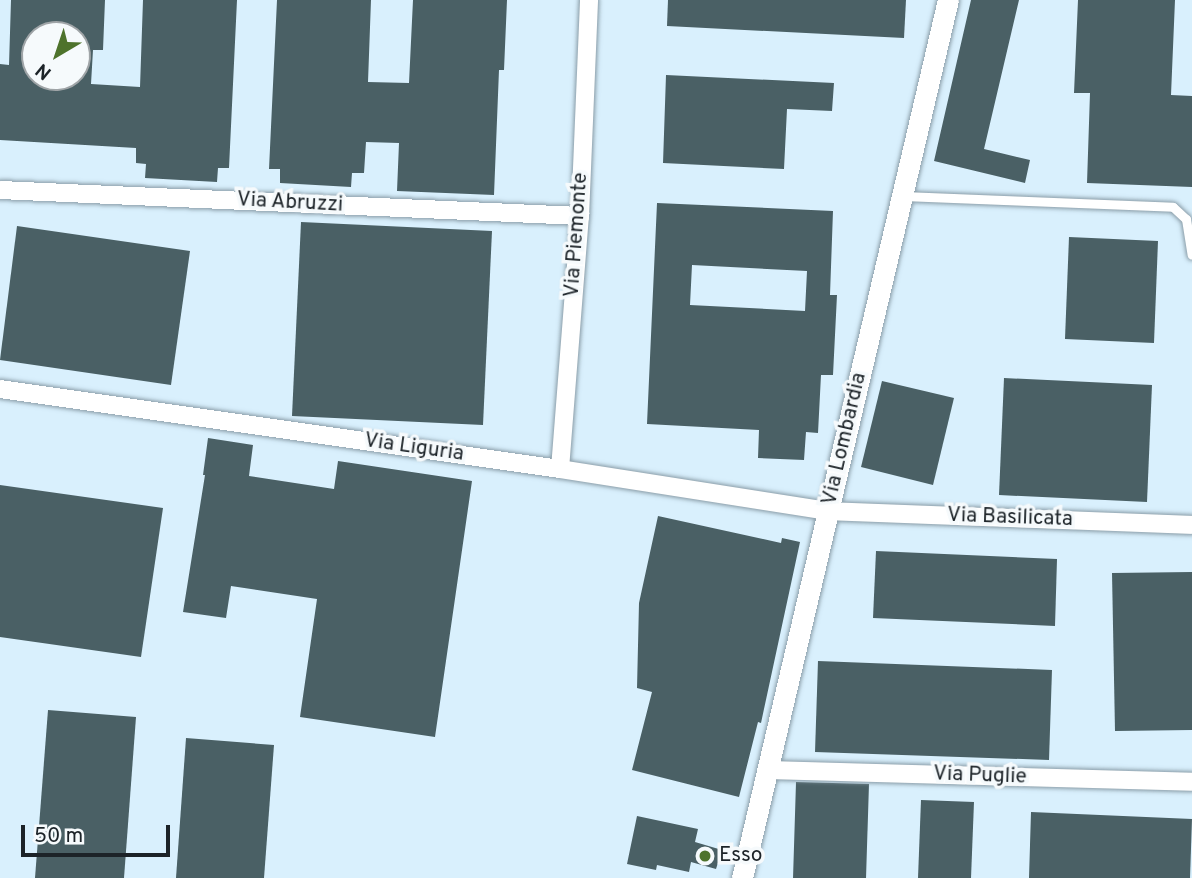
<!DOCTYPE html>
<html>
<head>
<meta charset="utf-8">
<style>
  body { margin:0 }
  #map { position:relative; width:1192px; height:878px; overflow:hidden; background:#f6fafc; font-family:Overpass,sans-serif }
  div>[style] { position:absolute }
  .built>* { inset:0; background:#d9f0fd }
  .building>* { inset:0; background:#4a6065 }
  .roads { filter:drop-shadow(0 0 2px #8a9da8) drop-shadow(0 0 2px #8a9da8) }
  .service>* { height:9px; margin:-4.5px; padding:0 4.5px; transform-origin:4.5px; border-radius:4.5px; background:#fff }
  .minor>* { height:18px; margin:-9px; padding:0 9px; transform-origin:9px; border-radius:9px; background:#fff }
  .tertiary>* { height:21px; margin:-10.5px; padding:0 10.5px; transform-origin:10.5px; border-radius:10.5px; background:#fff }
  .dots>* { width:19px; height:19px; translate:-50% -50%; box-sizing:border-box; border:4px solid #f6fafc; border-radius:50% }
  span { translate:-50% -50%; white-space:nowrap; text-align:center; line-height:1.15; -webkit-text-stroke:7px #f6fafc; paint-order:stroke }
  .street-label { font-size:21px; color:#1c2328 }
  .poi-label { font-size:21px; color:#1c2328 }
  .left { translate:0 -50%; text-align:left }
  .north { position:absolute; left:21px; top:21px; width:70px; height:70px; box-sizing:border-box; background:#f6fafc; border:2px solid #9fa4a7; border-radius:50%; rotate:219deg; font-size:19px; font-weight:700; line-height:28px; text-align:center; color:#1c2328 }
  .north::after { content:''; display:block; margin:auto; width:24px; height:32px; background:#4e732c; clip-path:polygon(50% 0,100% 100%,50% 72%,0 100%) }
  .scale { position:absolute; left:21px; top:825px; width:149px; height:32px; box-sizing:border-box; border:4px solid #1c2328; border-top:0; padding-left:9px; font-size:21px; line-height:24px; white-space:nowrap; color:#1c2328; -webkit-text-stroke:5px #f6fafc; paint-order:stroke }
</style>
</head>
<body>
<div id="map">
  <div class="built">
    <div style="clip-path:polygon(evenodd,0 0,1192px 0,1192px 878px,0 878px,0 0,35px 35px,77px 35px,77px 77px,35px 77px,35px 35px)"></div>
  </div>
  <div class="building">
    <div style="clip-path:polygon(evenodd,11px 0,105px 0,103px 50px,93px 50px,91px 84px,140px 87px,143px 0,237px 0,229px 168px,218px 168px,217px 182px,145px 178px,146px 164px,136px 163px,136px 148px,0 140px,0 64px,9px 65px,11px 0,35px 35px,77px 35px,77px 77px,35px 77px,35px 35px)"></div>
    <div style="clip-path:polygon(277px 0,371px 0,368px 82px,409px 83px,413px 0,507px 0,504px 70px,499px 70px,494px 195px,397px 191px,399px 143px,366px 142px,364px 173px,352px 173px,351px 187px,280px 183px,280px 169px,269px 169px)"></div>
    <div style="clip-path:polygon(668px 0,906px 0,904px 38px,667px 26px)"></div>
    <div style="clip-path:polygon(971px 0,1019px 0,984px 149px,1030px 160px,1025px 183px,934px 161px)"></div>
    <div style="clip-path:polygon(1078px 0,1175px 0,1171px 95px,1192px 96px,1192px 187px,1087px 183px,1090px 93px,1074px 93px)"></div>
    <div style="clip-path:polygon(666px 75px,834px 83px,832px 111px,787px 109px,784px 169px,663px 163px)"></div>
    <div style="clip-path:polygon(evenodd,657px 203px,833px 211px,830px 295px,837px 295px,833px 375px,821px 375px,818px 433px,806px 432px,804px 460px,758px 458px,759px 430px,647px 424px,657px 203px,692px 265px,807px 271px,805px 311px,690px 305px,692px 265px)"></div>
    <div style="clip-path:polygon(301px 222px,492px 231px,483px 425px,292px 416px)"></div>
    <div style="clip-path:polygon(17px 226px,190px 251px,171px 385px,0 360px)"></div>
    <div style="clip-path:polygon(1069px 237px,1158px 241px,1154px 343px,1065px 339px)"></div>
    <div style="clip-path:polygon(1004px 378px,1152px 385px,1147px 502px,999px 495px)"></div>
    <div style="clip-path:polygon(882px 381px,954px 398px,933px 485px,861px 467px)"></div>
    <div style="clip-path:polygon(208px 438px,253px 445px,249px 476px,334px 489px,338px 461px,472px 481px,435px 737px,300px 717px,317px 599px,231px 586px,226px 618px,183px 612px,205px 475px,203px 475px)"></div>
    <div style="clip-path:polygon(0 485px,163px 508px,141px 657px,0 637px)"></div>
    <div style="clip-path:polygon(658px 516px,781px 543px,782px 538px,800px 542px,761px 723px,758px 722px,739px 797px,632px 770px,652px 692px,637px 688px,639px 603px)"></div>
    <div style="clip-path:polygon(876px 551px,1057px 559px,1055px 626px,873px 618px)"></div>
    <div style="clip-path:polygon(1192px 572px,1192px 730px,1115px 731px,1112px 573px)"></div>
    <div style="clip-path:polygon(818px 661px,1052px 670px,1049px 760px,815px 752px)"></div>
    <div style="clip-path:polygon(48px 710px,136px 717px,124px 878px,35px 878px)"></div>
    <div style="clip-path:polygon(186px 738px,274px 745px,264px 878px,176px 878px)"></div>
    <div style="clip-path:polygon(796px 782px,869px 784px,866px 878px,793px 878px)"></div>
    <div style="clip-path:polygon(921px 800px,974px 802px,971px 878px,918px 878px)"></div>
    <div style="clip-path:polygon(1031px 812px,1192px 819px,1190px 878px,1029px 878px)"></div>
    <div style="clip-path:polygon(637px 816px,698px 829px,695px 842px,722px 850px,716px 869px,691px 862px,689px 872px,657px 865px,656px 870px,627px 864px)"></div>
  </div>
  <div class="roads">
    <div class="service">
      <div style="left:903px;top:196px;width:270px;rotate:2.3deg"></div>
      <div style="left:1173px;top:207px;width:18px;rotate:43deg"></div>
      <div style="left:1186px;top:219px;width:36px;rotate:81deg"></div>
    </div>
    <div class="minor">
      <div style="left:0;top:190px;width:581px;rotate:2.57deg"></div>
      <div style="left:0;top:389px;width:566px;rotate:8.13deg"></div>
      <div style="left:560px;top:469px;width:271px;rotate:8.9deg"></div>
      <div style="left:828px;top:511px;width:364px;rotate:2.2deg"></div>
      <div style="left:560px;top:469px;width:254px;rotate:-85.5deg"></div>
      <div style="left:580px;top:216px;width:216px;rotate:-87.6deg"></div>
      <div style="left:768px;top:770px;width:424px;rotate:1.6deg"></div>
    </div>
    <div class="tertiary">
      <div style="left:742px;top:878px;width:902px;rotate:-76.8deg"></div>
    </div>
  </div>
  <div class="dots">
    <div style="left:705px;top:856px;background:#4e732c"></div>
  </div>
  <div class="street-label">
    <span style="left:290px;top:203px;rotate:3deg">Via Abruzzi</span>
    <span style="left:577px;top:235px;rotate:-86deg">Via Piemonte</span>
    <span style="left:845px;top:439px;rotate:-77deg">Via Lombardia</span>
    <span style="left:414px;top:448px;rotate:8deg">Via Liguria</span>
    <span style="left:1010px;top:518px;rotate:2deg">Via Basilicata</span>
    <span style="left:980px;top:776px;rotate:2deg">Via Puglie</span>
  </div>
  <div class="poi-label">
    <span class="left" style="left:719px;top:856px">Esso</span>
  </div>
  <div class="north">N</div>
  <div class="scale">50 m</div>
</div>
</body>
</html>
